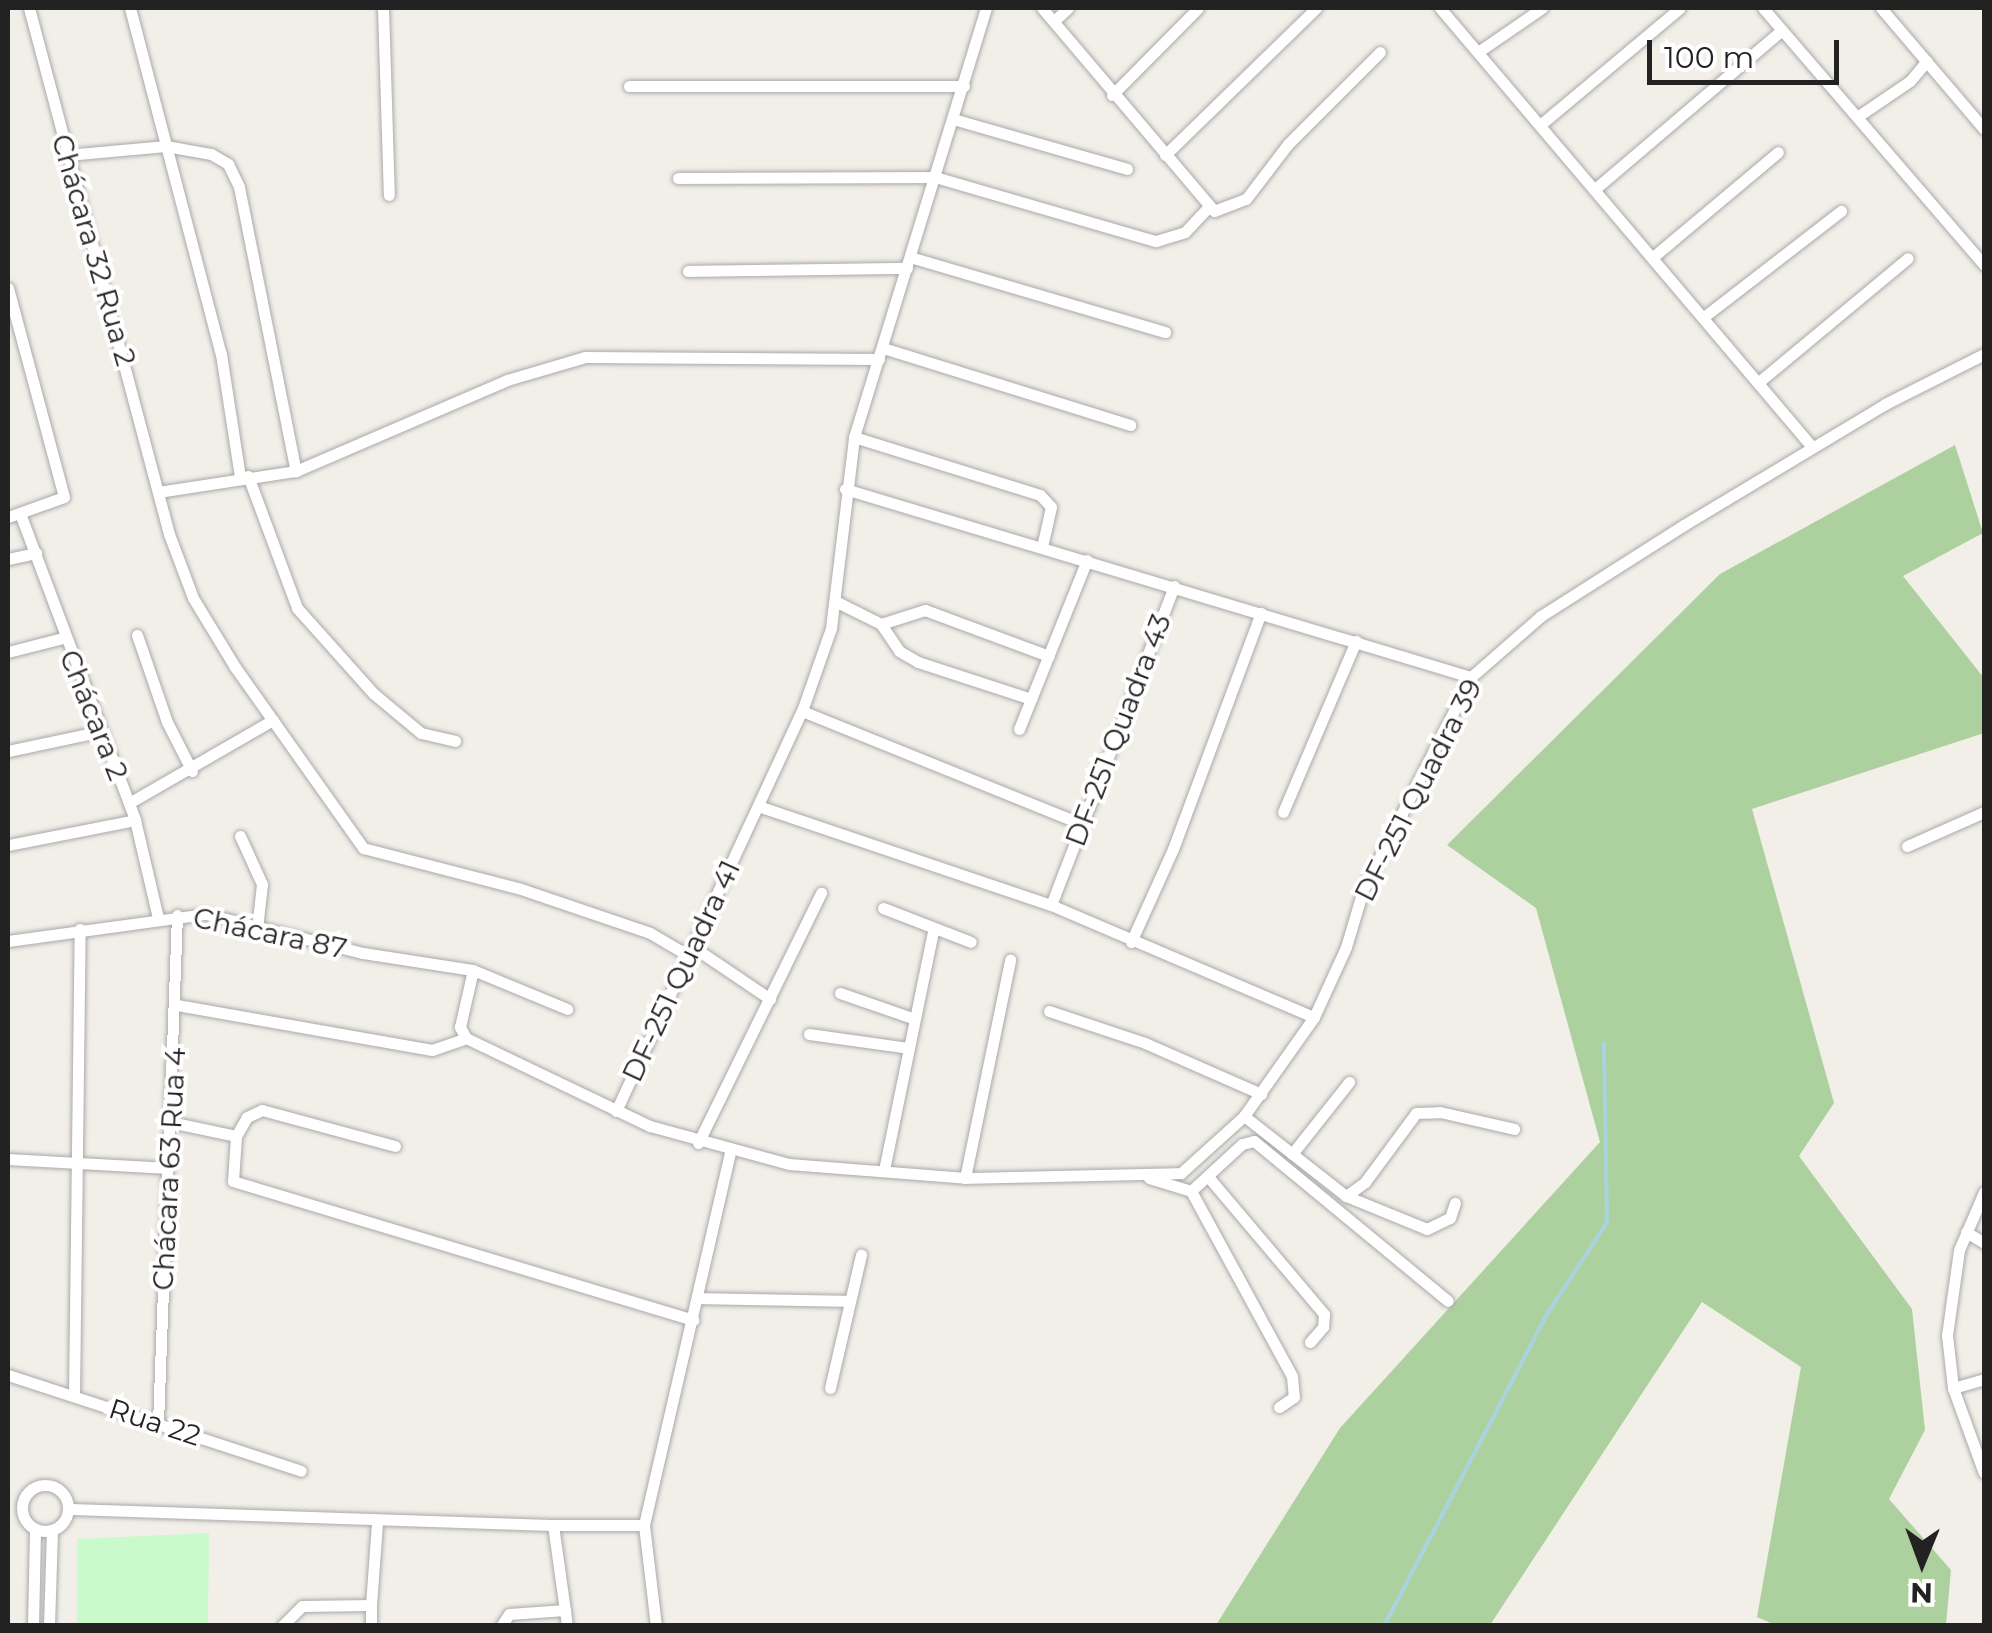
<!DOCTYPE html>
<html>
<head>
<meta charset="utf-8">
<style>
  body { margin:0 }
  #map { position:relative; width:1992px; height:1633px; overflow:hidden; background:#f2efe9; font-family:Montserrat,sans-serif }
  div>[style] { position:absolute }
  .forest>* { inset:0; background:#add19e }
  .park>* { inset:0; background:#c8facc }
  .stream>* { height:4px; margin:-2px; padding:0 2px; transform-origin:2px; border-radius:2px; background:#aad3df }
  .roads { filter:drop-shadow(0 0 2px #a9a9a9) drop-shadow(0 0 2px #a9a9a9) }
  .minor>* { height:11px; margin:-5.5px; padding:0 5.5px; transform-origin:5.5px; border-radius:5.5px; background:#fff }
  .minor>.ring { margin:-5.5px; padding:0; box-sizing:content-box; background:none; border:11px solid #fff; border-radius:50% }
  span { translate:-50% -50%; white-space:nowrap; text-align:center; line-height:1.15; -webkit-text-stroke:8px #fff; paint-order:stroke }
  .street-label { font-size:28px; color:#222 }
  .frame { position:absolute; inset:0; border:10px solid #222; pointer-events:none }
  .north { position:absolute; left:1872px; top:1513px; width:100px; height:100px; -webkit-text-stroke:8px #fff; paint-order:stroke; rotate:181deg; font-size:28px; font-weight:700; line-height:40px; text-align:center; color:#222 }
  .north::after { content:''; display:block; margin:auto; width:35px; height:45px; background:#222; clip-path:polygon(50% 0,100% 100%,50% 72%,0 100%) }
  .scale { position:absolute; left:1647px; top:40px; width:192px; height:45px; box-sizing:border-box; border:5px solid #222; border-top:0; padding-left:12px; font-size:30px; line-height:35px; white-space:nowrap; color:#222; -webkit-text-stroke:8px #fff; paint-order:stroke }
</style>
</head>
<body>
<div id="map">
  <div class="forest">
    <div style="clip-path:polygon(1955px 445px,1983px 533px,1903px 576px,1984px 678px,1984px 733px,1752px 809px,1834px 1103px,1799px 1156px,1912px 1309px,1925px 1430px,1889px 1499px,1951px 1570px,1946px 1625px,1775px 1625px,1757px 1617px,1801px 1367px,1702px 1302px,1490px 1625px,1216px 1625px,1340px 1428px,1600px 1142px,1536px 908px,1447px 845px,1720px 574px)"></div>
  </div>
  <div class="park">
    <div style="clip-path:polygon(209px 1533px,208px 1625px,77px 1625px,77px 1539px)"></div>
  </div>
  <div class="stream">
    <div style="left:1384px;top:1626px;width:350px;rotate:-62.4deg"></div>
    <div style="left:1546px;top:1316px;width:112px;rotate:-57deg"></div>
    <div style="left:1607px;top:1222px;width:179px;rotate:-91deg"></div>
  </div>
  <div class="roads">
    <div class="minor">
      <div style="left:29px;top:8px;width:544px;rotate:75.1deg"></div>
      <div style="left:169px;top:534px;width:68px;rotate:69.4deg"></div>
      <div style="left:193px;top:598px;width:81px;rotate:58.7deg"></div>
      <div style="left:235px;top:667px;width:222px;rotate:54.7deg"></div>
      <div style="left:363px;top:848px;width:160px;rotate:14.5deg"></div>
      <div style="left:518px;top:888px;width:139px;rotate:18.8deg"></div>
      <div style="left:650px;top:933px;width:45px;rotate:30.5deg"></div>
      <div style="left:130px;top:8px;width:358px;rotate:75.3deg"></div>
      <div style="left:221px;top:354px;width:124px;rotate:81.2deg"></div>
      <div style="left:383px;top:8px;width:187px;rotate:88.2deg"></div>
      <div style="left:1042px;top:8px;width:266px;rotate:49.7deg"></div>
      <div style="left:1214px;top:211px;width:34px;rotate:-21deg"></div>
      <div style="left:1246px;top:199px;width:69px;rotate:-52.6deg"></div>
      <div style="left:1288px;top:144px;width:130px;rotate:-45deg"></div>
      <div style="left:1440px;top:8px;width:575px;rotate:49.72deg"></div>
      <div style="left:1763px;top:8px;width:339px;rotate:49.3deg"></div>
      <div style="left:1881px;top:8px;width:159px;rotate:49.6deg"></div>
      <div style="left:1054px;top:21px;width:19px;rotate:-43deg"></div>
      <div style="left:1478px;top:52px;width:78px;rotate:-34.5deg"></div>
      <div style="left:629px;top:86px;width:335px"></div>
      <div style="left:1112px;top:95px;width:122px;rotate:-45.3deg"></div>
      <div style="left:1857px;top:117px;width:64px;rotate:-34.2deg"></div>
      <div style="left:1910px;top:81px;width:26px;rotate:-50deg"></div>
      <div style="left:953px;top:119px;width:181px;rotate:16deg"></div>
      <div style="left:1540px;top:125px;width:182px;rotate:-39.9deg"></div>
      <div style="left:67px;top:155px;width:99px;rotate:-5.2deg"></div>
      <div style="left:166px;top:146px;width:46px;rotate:10.1deg"></div>
      <div style="left:211px;top:154px;width:20px;rotate:30deg"></div>
      <div style="left:228px;top:164px;width:25px;rotate:64deg"></div>
      <div style="left:239px;top:187px;width:290px;rotate:78.7deg"></div>
      <div style="left:1165px;top:155px;width:211px;rotate:-44.2deg"></div>
      <div style="left:678px;top:178px;width:257px;rotate:-0.2deg"></div>
      <div style="left:935px;top:177px;width:230px;rotate:16.2deg"></div>
      <div style="left:1156px;top:241px;width:30px;rotate:-17deg"></div>
      <div style="left:1185px;top:232px;width:34px;rotate:-47deg"></div>
      <div style="left:1595px;top:189px;width:245px;rotate:-40.4deg"></div>
      <div style="left:910px;top:257px;width:266px;rotate:16.4deg"></div>
      <div style="left:1653px;top:257px;width:163px;rotate:-40deg"></div>
      <div style="left:688px;top:271px;width:219px;rotate:-0.8deg"></div>
      <div style="left:8px;top:288px;width:216px;rotate:75deg"></div>
      <div style="left:64px;top:497px;width:59px;rotate:160.3deg"></div>
      <div style="left:1705px;top:316px;width:172px;rotate:-37.7deg"></div>
      <div style="left:883px;top:348px;width:259px;rotate:17.3deg"></div>
      <div style="left:1760px;top:381px;width:192px;rotate:-39.7deg"></div>
      <div style="left:854px;top:437px;width:195px;rotate:17.3deg"></div>
      <div style="left:1040px;top:495px;width:16px;rotate:47deg"></div>
      <div style="left:1051px;top:507px;width:41px;rotate:102.7deg"></div>
      <div style="left:248px;top:476px;width:141px;rotate:69.6deg"></div>
      <div style="left:297px;top:608px;width:115px;rotate:48.2deg"></div>
      <div style="left:374px;top:694px;width:61px;rotate:39.7deg"></div>
      <div style="left:421px;top:733px;width:35px;rotate:13deg"></div>
      <div style="left:845px;top:489px;width:654px;rotate:16.72deg"></div>
      <div style="left:158px;top:492px;width:140px;rotate:-8.7deg"></div>
      <div style="left:296px;top:471px;width:230px;rotate:-23.3deg"></div>
      <div style="left:507px;top:380px;width:81px;rotate:-16.4deg"></div>
      <div style="left:585px;top:357px;width:294px;rotate:0.4deg"></div>
      <div style="left:21px;top:516px;width:325px;rotate:69.4deg"></div>
      <div style="left:135px;top:820px;width:101px;rotate:76.8deg"></div>
      <div style="left:8px;top:559px;width:29px;rotate:-12deg"></div>
      <div style="left:837px;top:602px;width:49px;rotate:26.6deg"></div>
      <div style="left:881px;top:624px;width:32px;rotate:56deg"></div>
      <div style="left:899px;top:651px;width:22px;rotate:30deg"></div>
      <div style="left:918px;top:662px;width:119px;rotate:18.1deg"></div>
      <div style="left:881px;top:624px;width:46px;rotate:-17.7deg"></div>
      <div style="left:925px;top:610px;width:132px;rotate:20.4deg"></div>
      <div style="left:137px;top:635px;width:92px;rotate:71deg"></div>
      <div style="left:167px;top:722px;width:55px;rotate:63deg"></div>
      <div style="left:8px;top:652px;width:57px;rotate:-14.3deg"></div>
      <div style="left:802px;top:711px;width:302px;rotate:22deg"></div>
      <div style="left:1019px;top:729px;width:182px;rotate:-68.1deg"></div>
      <div style="left:8px;top:751px;width:96px;rotate:-12deg"></div>
      <div style="left:129px;top:803px;width:166px;rotate:-30deg"></div>
      <div style="left:758px;top:806px;width:309px;rotate:18.7deg"></div>
      <div style="left:1051px;top:905px;width:286px;rotate:23.1deg"></div>
      <div style="left:1283px;top:812px;width:186px;rotate:-66.9deg"></div>
      <div style="left:240px;top:836px;width:53px;rotate:65.4deg"></div>
      <div style="left:262px;top:884px;width:45px;rotate:96.3deg"></div>
      <div style="left:8px;top:845px;width:129px;rotate:-11.1deg"></div>
      <div style="left:1907px;top:846px;width:84px;rotate:-23.8deg"></div>
      <div style="left:1051px;top:905px;width:342px;rotate:-68.9deg"></div>
      <div style="left:883px;top:908px;width:94px;rotate:21.1deg"></div>
      <div style="left:8px;top:941px;width:200px;rotate:-7.8deg"></div>
      <div style="left:206px;top:914px;width:162px;rotate:14deg"></div>
      <div style="left:363px;top:953px;width:111px;rotate:8.8deg"></div>
      <div style="left:473px;top:970px;width:102px;rotate:22.5deg"></div>
      <div style="left:1131px;top:942px;width:102px;rotate:-65.7deg"></div>
      <div style="left:1173px;top:849px;width:252px;rotate:-69.6deg"></div>
      <div style="left:693px;top:947px;width:93px;rotate:34deg"></div>
      <div style="left:840px;top:993px;width:79px;rotate:19.1deg"></div>
      <div style="left:177px;top:1005px;width:259px;rotate:10deg"></div>
      <div style="left:432px;top:1050px;width:36px;rotate:-19deg"></div>
      <div style="left:466px;top:1038px;width:13px;rotate:-119deg"></div>
      <div style="left:460px;top:1027px;width:58px;rotate:-77.2deg"></div>
      <div style="left:1049px;top:1011px;width:101px;rotate:18.4deg"></div>
      <div style="left:1145px;top:1043px;width:127px;rotate:23.7deg"></div>
      <div style="left:809px;top:1034px;width:100px;rotate:8deg"></div>
      <div style="left:466px;top:1038px;width:204px;rotate:25.6deg"></div>
      <div style="left:650px;top:1126px;width:144px;rotate:15.3deg"></div>
      <div style="left:789px;top:1164px;width:177px;rotate:4.5deg"></div>
      <div style="left:965px;top:1178px;width:216px;rotate:-1.3deg"></div>
      <div style="left:1181px;top:1173px;width:85px;rotate:-42.1deg"></div>
      <div style="left:1244px;top:1116px;width:121px;rotate:-54.7deg"></div>
      <div style="left:1314px;top:1017px;width:77px;rotate:-65.4deg"></div>
      <div style="left:1346px;top:947px;width:59px;rotate:-73.4deg"></div>
      <div style="left:1363px;top:890px;width:239px;rotate:-63.1deg"></div>
      <div style="left:1471px;top:677px;width:93px;rotate:-41.1deg"></div>
      <div style="left:1541px;top:616px;width:169px;rotate:-32.5deg"></div>
      <div style="left:1684px;top:525px;width:235px;rotate:-31deg"></div>
      <div style="left:1885px;top:404px;width:111px;rotate:-26.8deg"></div>
      <div style="left:616px;top:1111px;width:441px;rotate:-65.1deg"></div>
      <div style="left:802px;top:711px;width:88px;rotate:-70.7deg"></div>
      <div style="left:831px;top:628px;width:192px;rotate:-83.1deg"></div>
      <div style="left:854px;top:437px;width:449px;rotate:-72.9deg"></div>
      <div style="left:1244px;top:1116px;width:130px;rotate:38.1deg"></div>
      <div style="left:1346px;top:1196px;width:24px;rotate:-36deg"></div>
      <div style="left:1365px;top:1182px;width:86px;rotate:-53.5deg"></div>
      <div style="left:1416px;top:1113px;width:24px;rotate:-2deg"></div>
      <div style="left:1440px;top:1112px;width:76px;rotate:12.9deg"></div>
      <div style="left:170px;top:1122px;width:67px;rotate:12deg"></div>
      <div style="left:698px;top:1143px;width:279px;rotate:-63.8deg"></div>
      <div style="left:395px;top:1146px;width:138px;rotate:-164.9deg"></div>
      <div style="left:262px;top:1110px;width:17px;rotate:155deg"></div>
      <div style="left:247px;top:1117px;width:22px;rotate:120deg"></div>
      <div style="left:236px;top:1136px;width:45px;rotate:93.8deg"></div>
      <div style="left:233px;top:1181px;width:481px;rotate:16.8deg"></div>
      <div style="left:1292px;top:1154px;width:92px;rotate:-51.6deg"></div>
      <div style="left:8px;top:1159px;width:160px;rotate:3.2deg"></div>
      <div style="left:884px;top:1170px;width:244px;rotate:-78.4deg"></div>
      <div style="left:965px;top:1178px;width:223px;rotate:-78.3deg"></div>
      <div style="left:1149px;top:1178px;width:44px;rotate:17.2deg"></div>
      <div style="left:1191px;top:1191px;width:69px;rotate:-42.7deg"></div>
      <div style="left:1242px;top:1144px;width:12px;rotate:-14deg"></div>
      <div style="left:1254px;top:1141px;width:251px;rotate:39.5deg"></div>
      <div style="left:1210px;top:1179px;width:177px;rotate:49.8deg"></div>
      <div style="left:1324px;top:1314px;width:13px;rotate:94deg"></div>
      <div style="left:1323px;top:1327px;width:20px;rotate:131deg"></div>
      <div style="left:1191px;top:1191px;width:211px;rotate:61.4deg"></div>
      <div style="left:1292px;top:1376px;width:21px;rotate:85deg"></div>
      <div style="left:1294px;top:1397px;width:18px;rotate:146deg"></div>
      <div style="left:1984px;top:1192px;width:63px;rotate:113.3deg"></div>
      <div style="left:1959px;top:1250px;width:86px;rotate:98deg"></div>
      <div style="left:1947px;top:1335px;width:53px;rotate:83.5deg"></div>
      <div style="left:1953px;top:1388px;width:90px;rotate:70deg"></div>
      <div style="left:1346px;top:1196px;width:87px;rotate:22.2deg"></div>
      <div style="left:1427px;top:1229px;width:25px;rotate:-26deg"></div>
      <div style="left:1450px;top:1218px;width:16px;rotate:-72deg"></div>
      <div style="left:1966px;top:1232px;width:21px;rotate:31deg"></div>
      <div style="left:698px;top:1298px;width:152px;rotate:1.1deg"></div>
      <div style="left:8px;top:1375px;width:308px;rotate:18.1deg"></div>
      <div style="left:830px;top:1388px;width:137px;rotate:-76.9deg"></div>
      <div style="left:1953px;top:1388px;width:32px;rotate:-16deg"></div>
      <div style="left:74px;top:1396px;width:467px;rotate:-89.3deg"></div>
      <div style="left:158px;top:1423px;width:508px;rotate:-87.86deg"></div>
      <div class="ring" style="left:22px;top:1485px;width:35px;height:35px"></div>
      <div style="left:69px;top:1509px;width:484px;rotate:1.9deg"></div>
      <div style="left:553px;top:1525px;width:86px;rotate:82deg"></div>
      <div style="left:553px;top:1525px;width:91px"></div>
      <div style="left:371px;top:1605px;width:82px;rotate:-85.8deg"></div>
      <div style="left:33px;top:1626px;width:97px;rotate:-88.8deg"></div>
      <div style="left:49px;top:1626px;width:96px;rotate:-88.2deg"></div>
      <div style="left:282px;top:1626px;width:28px;rotate:-45deg"></div>
      <div style="left:302px;top:1606px;width:69px;rotate:-0.8deg"></div>
      <div style="left:371px;top:1605px;width:21px;rotate:90deg"></div>
      <div style="left:501px;top:1626px;width:14px;rotate:-56deg"></div>
      <div style="left:509px;top:1614px;width:56px;rotate:-4.1deg"></div>
      <div style="left:565px;top:1610px;width:16px;rotate:83deg"></div>
      <div style="left:656px;top:1626px;width:102px;rotate:-96.8deg"></div>
      <div style="left:644px;top:1525px;width:383px;rotate:-77deg"></div>
    </div>
  </div>
  <div class="street-label">
    <span style="left:94px;top:250px;rotate:74deg">Chácara 32 Rua 2</span>
    <span style="left:94px;top:715px;rotate:68deg">Chácara 2</span>
    <span style="left:1118px;top:730px;rotate:-69deg">DF-251 Quadra 43</span>
    <span style="left:1418px;top:790px;rotate:-63deg">DF-251 Quadra 39</span>
    <span style="left:270px;top:933px;rotate:12deg">Chácara 87</span>
    <span style="left:681px;top:971px;rotate:-65deg">DF-251 Quadra 41</span>
    <span style="left:169px;top:1169px;rotate:-87deg">Chácara 63 Rua 4</span>
    <span style="left:155px;top:1422px;rotate:18deg">Rua 22</span>
  </div>
  <div class="frame"></div>
  <div class="north">N</div>
  <div class="scale">100 m</div>
</div>
</body>
</html>
